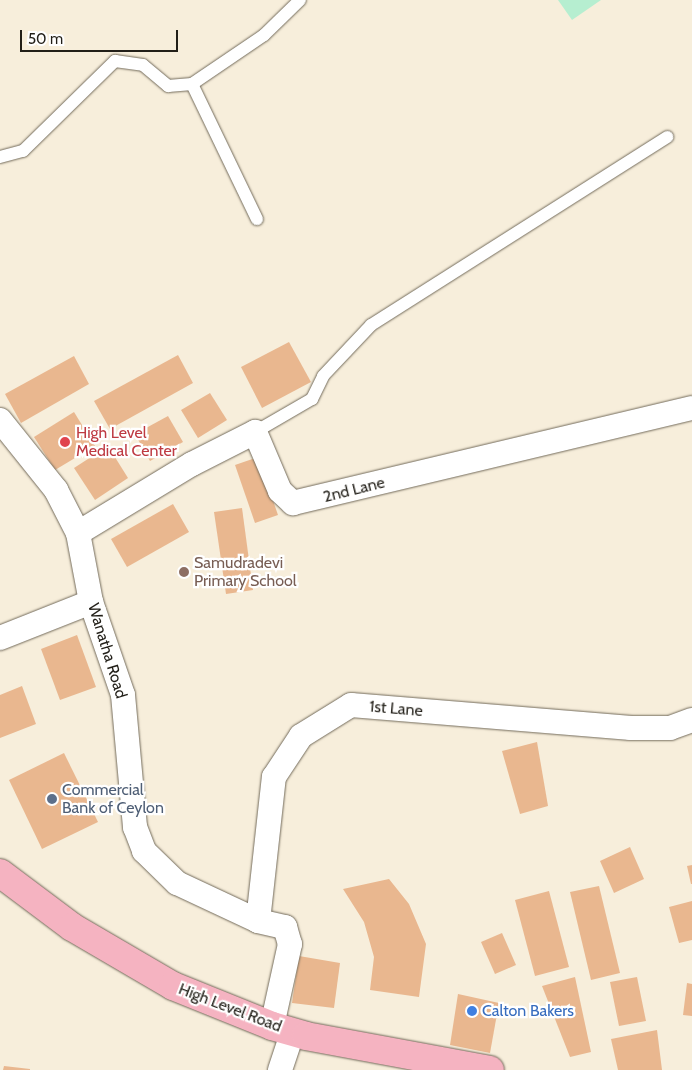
<!DOCTYPE html>
<html>
<head>
<meta charset="utf-8">
<style>
  body { margin:0 }
  #map { position:relative; width:692px; height:1070px; overflow:hidden; background:#f7eedb; font-family:Cabin,sans-serif }
  div>[style] { position:absolute }
  .green>* { inset:0; background:#b6eed0 }
  .building>* { inset:0; background:#e9b78f }
  .roads { filter:drop-shadow(0 0 1px #736b5b) drop-shadow(0 0 1px #736b5b) }
  .lane>* { height:12px; margin:-6px; padding:0 6px; transform-origin:6px; border-radius:6px; background:#fff }
  .street>* { height:24px; margin:-12px; padding:0 12px; transform-origin:12px; border-radius:12px; background:#fff }
  .highway>* { height:28px; margin:-14px; padding:0 14px; transform-origin:14px; border-radius:14px; background:#f5b3c1 }
  .dots>* { width:14px; height:14px; translate:-50% -50%; box-sizing:border-box; border:2px solid #fff; border-radius:50% }
  span { translate:-50% -50%; white-space:nowrap; text-align:center; line-height:1.15; -webkit-text-stroke:4.5px #fff; paint-order:stroke }
  .health-label { font-size:16px; color:#be3a42 }
  .left { translate:0 -50%; text-align:left }
  .street-label { font-size:16px; color:#221f18 }
  .education-label { font-size:16px; color:#785e54 }
  .service-label { font-size:16px; color:#4e5e75 }
  .shop-label { font-size:16px; color:#366cbe }
  .scale { position:absolute; left:20px; top:30px; width:158px; height:22px; box-sizing:border-box; border:2px solid #221f18; border-top:0; padding-left:6px; font-size:15px; line-height:18px; white-space:nowrap; color:#221f18; -webkit-text-stroke:4px #fff; paint-order:stroke }
</style>
</head>
<body>
<div id="map">
  <div class="green">
    <div style="clip-path:polygon(558px 0,601px 0,572px 20px)"></div>
  </div>
  <div class="building">
    <div style="clip-path:polygon(289px 342px,311px 382px,262px 408px,241px 367px)"></div>
    <div style="clip-path:polygon(178px 355px,193px 383px,110px 429px,94px 401px)"></div>
    <div style="clip-path:polygon(74px 356px,89px 384px,21px 423px,5px 394px)"></div>
    <div style="clip-path:polygon(210px 393px,227px 420px,198px 438px,181px 410px)"></div>
    <div style="clip-path:polygon(74px 412px,95px 446px,55px 470px,34px 437px)"></div>
    <div style="clip-path:polygon(168px 416px,183px 442px,150px 461px,135px 434px)"></div>
    <div style="clip-path:polygon(108px 446px,128px 478px,95px 500px,74px 468px)"></div>
    <div style="clip-path:polygon(258px 457px,278px 515px,255px 523px,235px 465px)"></div>
    <div style="clip-path:polygon(173px 504px,189px 532px,127px 567px,111px 539px)"></div>
    <div style="clip-path:polygon(242px 508px,253px 590px,226px 594px,214px 512px)"></div>
    <div style="clip-path:polygon(77px 635px,96px 687px,60px 700px,41px 649px)"></div>
    <div style="clip-path:polygon(22px 686px,36px 724px,0 738px,0 695px)"></div>
    <div style="clip-path:polygon(537px 742px,548px 806px,520px 814px,502px 751px)"></div>
    <div style="clip-path:polygon(64px 753px,98px 822px,42px 849px,9px 780px)"></div>
    <div style="clip-path:polygon(630px 847px,644px 879px,614px 893px,600px 861px)"></div>
    <div style="clip-path:polygon(692px 865px,692px 884px,691px 884px,687px 866px)"></div>
    <div style="clip-path:polygon(389px 879px,409px 904px,426px 944px,419px 997px,370px 990px,374px 957px,364px 922px,343px 889px)"></div>
    <div style="clip-path:polygon(599px 886px,620px 973px,591px 980px,570px 892px)"></div>
    <div style="clip-path:polygon(549px 891px,569px 967px,535px 976px,515px 900px)"></div>
    <div style="clip-path:polygon(692px 901px,692px 940px,679px 943px,669px 907px)"></div>
    <div style="clip-path:polygon(502px 933px,516px 965px,495px 974px,481px 942px)"></div>
    <div style="clip-path:polygon(299px 956px,340px 963px,334px 1008px,292px 1003px)"></div>
    <div style="clip-path:polygon(575px 977px,591px 1052px,570px 1057px,542px 986px)"></div>
    <div style="clip-path:polygon(637px 977px,646px 1021px,619px 1026px,610px 982px)"></div>
    <div style="clip-path:polygon(687px 983px,692px 984px,692px 1016px,683px 1015px)"></div>
    <div style="clip-path:polygon(458px 994px,499px 1003px,490px 1053px,450px 1045px)"></div>
    <div style="clip-path:polygon(657px 1030px,662px 1070px,618px 1070px,611px 1039px)"></div>
    <div style="clip-path:polygon(4px 1066px,30px 1069px,30px 1070px,3px 1070px)"></div>
  </div>
  <div class="roads">
    <div class="lane">
      <div style="left:192px;top:84px;width:150px;rotate:64.3deg"></div>
      <div style="left:0;top:157px;width:24px;rotate:-15deg"></div>
      <div style="left:23px;top:151px;width:129px;rotate:-44.4deg"></div>
      <div style="left:115px;top:61px;width:28px;rotate:8deg"></div>
      <div style="left:143px;top:65px;width:33px;rotate:40deg"></div>
      <div style="left:168px;top:86px;width:24px;rotate:-5deg"></div>
      <div style="left:192px;top:84px;width:87px;rotate:-34.2deg"></div>
      <div style="left:264px;top:35px;width:50px;rotate:-44.2deg"></div>
      <div style="left:255px;top:432px;width:66px;rotate:-30.1deg"></div>
      <div style="left:312px;top:399px;width:25px;rotate:-64deg"></div>
      <div style="left:323px;top:376px;width:70px;rotate:-46.7deg"></div>
      <div style="left:371px;top:325px;width:351px;rotate:-32.4deg"></div>
    </div>
    <div class="street">
      <div style="left:0;top:420px;width:90px;rotate:51.3deg"></div>
      <div style="left:56px;top:490px;width:48px;rotate:62.9deg"></div>
      <div style="left:78px;top:533px;width:70px;rotate:79.3deg"></div>
      <div style="left:91px;top:602px;width:98px;rotate:71deg"></div>
      <div style="left:123px;top:695px;width:133px;rotate:84.8deg"></div>
      <div style="left:135px;top:827px;width:26px;rotate:69deg"></div>
      <div style="left:144px;top:851px;width:46px;rotate:44.1deg"></div>
      <div style="left:177px;top:883px;width:89px;rotate:25.1deg"></div>
      <div style="left:258px;top:921px;width:28px;rotate:13deg"></div>
      <div style="left:285px;top:927px;width:18px;rotate:74deg"></div>
      <div style="left:290px;top:944px;width:84px;rotate:102.4deg"></div>
      <div style="left:78px;top:533px;width:133px;rotate:-31.2deg"></div>
      <div style="left:192px;top:464px;width:71px;rotate:-26.9deg"></div>
      <div style="left:255px;top:432px;width:64px;rotate:67deg"></div>
      <div style="left:280px;top:491px;width:18px;rotate:43deg"></div>
      <div style="left:293px;top:503px;width:410px;rotate:-13.4deg"></div>
      <div style="left:0;top:638px;width:98px;rotate:-21.6deg"></div>
      <div style="left:258px;top:921px;width:145px;rotate:-83.7deg"></div>
      <div style="left:274px;top:777px;width:49px;rotate:-56.6deg"></div>
      <div style="left:301px;top:736px;width:59px;rotate:-31.8deg"></div>
      <div style="left:351px;top:705px;width:281px;rotate:4.7deg"></div>
      <div style="left:631px;top:728px;width:39px"></div>
      <div style="left:670px;top:728px;width:23px;rotate:-20deg"></div>
      <div style="left:280px;top:1070px;width:41px;rotate:-71.6deg"></div>
    </div>
    <div class="highway">
      <div style="left:0;top:873px;width:90px;rotate:36.9deg"></div>
      <div style="left:72px;top:927px;width:117px;rotate:30.3deg"></div>
      <div style="left:173px;top:986px;width:107px;rotate:22deg"></div>
      <div style="left:272px;top:1026px;width:35px;rotate:16deg"></div>
      <div style="left:306px;top:1036px;width:187px;rotate:10.5deg"></div>
    </div>
  </div>
  <div class="dots">
    <div style="left:65px;top:442px;background:#e0444e"></div>
    <div style="left:184px;top:572px;background:#8d6e63"></div>
    <div style="left:52px;top:799px;background:#5c6f8a"></div>
    <div style="left:472px;top:1011px;background:#3f7fe0"></div>
  </div>
  <div class="health-label">
    <span class="left" style="left:76px;top:442px">High Level<br>Medical Center</span>
  </div>
  <div class="street-label">
    <span style="left:354px;top:490px;rotate:-14deg">2nd Lane</span>
    <span style="left:107px;top:651px;rotate:73deg">Wanatha Road</span>
    <span style="left:396px;top:709px;rotate:5deg">1st Lane</span>
    <span style="left:230px;top:1008px;rotate:21deg">High Level Road</span>
  </div>
  <div class="education-label">
    <span class="left" style="left:194px;top:572px">Samudradevi<br>Primary School</span>
  </div>
  <div class="service-label">
    <span class="left" style="left:62px;top:799px">Commercial<br>Bank of Ceylon</span>
  </div>
  <div class="shop-label">
    <span class="left" style="left:482px;top:1011px">Calton Bakers</span>
  </div>
  <div class="scale">50 m</div>
</div>
</body>
</html>
